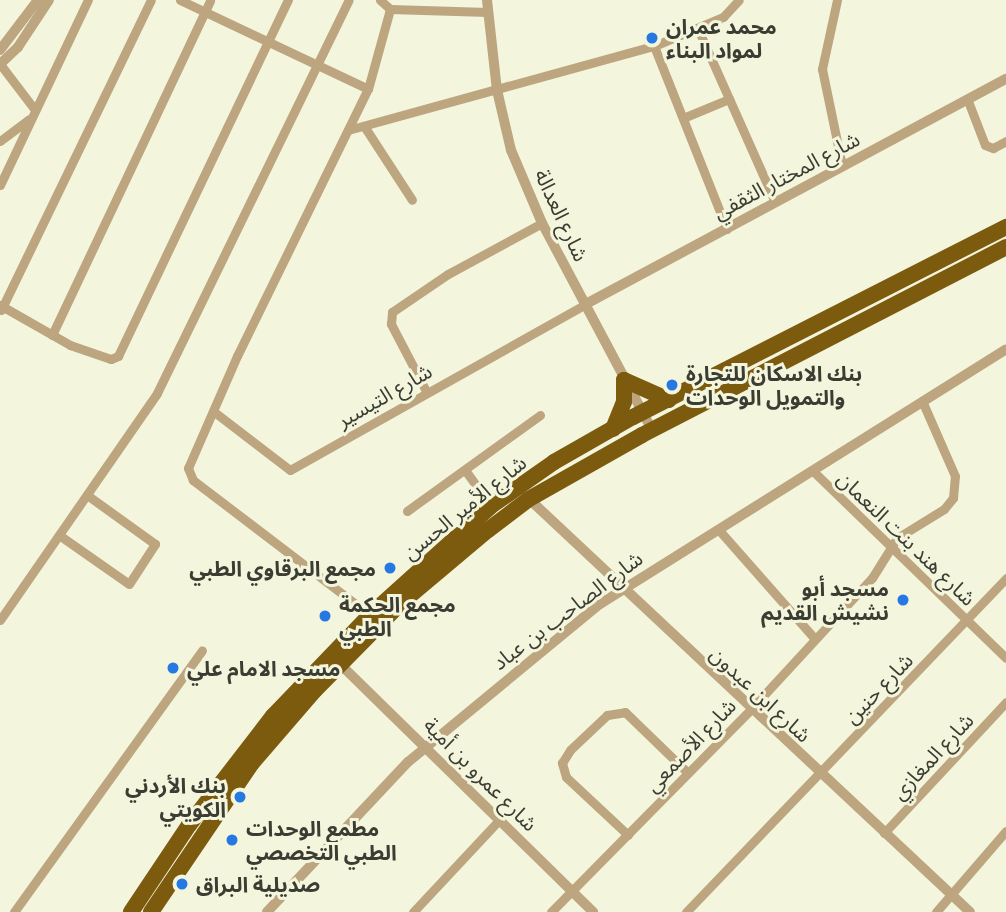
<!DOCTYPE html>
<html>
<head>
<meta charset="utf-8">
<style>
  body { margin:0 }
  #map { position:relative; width:1006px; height:912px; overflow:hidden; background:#f3f5dd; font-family:"Exo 2","Noto Sans Arabic",sans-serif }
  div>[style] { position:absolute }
  .minor>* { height:9px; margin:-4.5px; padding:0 4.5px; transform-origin:4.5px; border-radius:4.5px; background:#bca57f }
  .tertiary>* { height:10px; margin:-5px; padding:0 5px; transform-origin:5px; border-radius:5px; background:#bca57f }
  .trunk>* { height:16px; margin:-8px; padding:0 8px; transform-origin:8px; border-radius:8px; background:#7c5a0e }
  .dots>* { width:19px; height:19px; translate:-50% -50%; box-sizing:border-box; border:4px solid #f3f5dd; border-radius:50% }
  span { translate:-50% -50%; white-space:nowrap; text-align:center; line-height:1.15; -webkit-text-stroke:6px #f3f5dd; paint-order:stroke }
  .poi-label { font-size:21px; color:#3b3c32; font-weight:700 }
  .left { translate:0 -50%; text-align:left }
  .right { translate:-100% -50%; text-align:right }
  .street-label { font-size:21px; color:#3b3c32 }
</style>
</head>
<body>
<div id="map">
  <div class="minor">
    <div style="left:180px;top:0;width:208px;rotate:25.3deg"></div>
    <div style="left:380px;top:0;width:13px;rotate:42deg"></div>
    <div style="left:390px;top:9px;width:98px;rotate:1.8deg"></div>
    <div style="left:837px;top:0;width:71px;rotate:102.3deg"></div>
    <div style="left:822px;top:69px;width:99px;rotate:78.3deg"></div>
    <div style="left:698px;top:29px;width:189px;rotate:66deg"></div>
    <div style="left:654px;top:46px;width:197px;rotate:68.3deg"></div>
    <div style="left:0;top:64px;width:58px;rotate:52.7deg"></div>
    <div style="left:968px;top:101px;width:47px;rotate:68.9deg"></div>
    <div style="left:985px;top:145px;width:9px;rotate:21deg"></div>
    <div style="left:993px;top:148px;width:15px;rotate:-28deg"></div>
    <div style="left:683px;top:118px;width:50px;rotate:-22.4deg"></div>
    <div style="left:364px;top:126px;width:88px;rotate:57deg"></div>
    <div style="left:348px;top:130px;width:317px;rotate:-15.4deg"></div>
    <div style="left:654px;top:46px;width:75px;rotate:-22.8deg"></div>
    <div style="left:723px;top:17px;width:23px;rotate:-47deg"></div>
    <div style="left:0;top:141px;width:36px;rotate:-37deg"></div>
    <div style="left:0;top:185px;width:205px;rotate:-64.6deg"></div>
    <div style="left:0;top:305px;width:81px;rotate:29.7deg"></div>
    <div style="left:70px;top:345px;width:43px;rotate:18.9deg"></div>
    <div style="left:111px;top:359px;width:8px;rotate:-23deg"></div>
    <div style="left:118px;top:356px;width:395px;rotate:-64.5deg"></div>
    <div style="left:1px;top:310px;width:344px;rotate:-64.2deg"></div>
    <div style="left:52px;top:335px;width:370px;rotate:-64.7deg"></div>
    <div style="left:426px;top:391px;width:76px;rotate:-117.6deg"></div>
    <div style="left:391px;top:324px;width:12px;rotate:-85deg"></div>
    <div style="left:392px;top:312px;width:68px;rotate:-34.2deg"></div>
    <div style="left:448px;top:274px;width:107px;rotate:-28.5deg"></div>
    <div style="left:213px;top:411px;width:97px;rotate:37.5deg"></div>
    <div style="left:290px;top:470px;width:337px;rotate:-29.3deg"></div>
    <div style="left:465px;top:470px;width:44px;rotate:54.2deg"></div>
    <div style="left:814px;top:472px;width:267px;rotate:44.1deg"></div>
    <div style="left:407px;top:511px;width:164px;rotate:-35.8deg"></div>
    <div style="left:718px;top:529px;width:145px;rotate:48.6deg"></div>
    <div style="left:59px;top:535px;width:85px;rotate:35deg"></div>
    <div style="left:129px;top:584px;width:48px;rotate:-57deg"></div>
    <div style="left:155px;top:544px;width:84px;rotate:-144.2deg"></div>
    <div style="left:370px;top:615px;width:223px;rotate:-142.7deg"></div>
    <div style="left:193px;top:480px;width:13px;rotate:-113deg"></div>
    <div style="left:188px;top:468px;width:122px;rotate:-66.4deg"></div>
    <div style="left:237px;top:356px;width:297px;rotate:-63.9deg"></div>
    <div style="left:368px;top:89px;width:83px;rotate:-74.6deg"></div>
    <div style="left:0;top:620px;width:276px;rotate:-55.3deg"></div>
    <div style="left:157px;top:393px;width:437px;rotate:-64deg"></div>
    <div style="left:884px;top:833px;width:179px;rotate:-47deg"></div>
    <div style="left:628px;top:835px;width:85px;rotate:-136.9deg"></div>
    <div style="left:566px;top:777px;width:15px;rotate:-106deg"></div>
    <div style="left:562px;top:763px;width:15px;rotate:-58deg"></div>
    <div style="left:570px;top:750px;width:51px;rotate:-43.4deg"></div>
    <div style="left:607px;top:715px;width:18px;rotate:-9deg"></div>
    <div style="left:625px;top:712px;width:86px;rotate:44.1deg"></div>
    <div style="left:14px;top:912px;width:322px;rotate:-54.3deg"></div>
    <div style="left:413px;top:912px;width:126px;rotate:-46.9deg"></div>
    <div style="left:551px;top:912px;width:284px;rotate:-45.4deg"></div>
    <div style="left:750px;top:710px;width:180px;rotate:-47.3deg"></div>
    <div style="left:872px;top:578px;width:47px;rotate:-58deg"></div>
    <div style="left:897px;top:538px;width:55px;rotate:-31.7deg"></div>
    <div style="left:944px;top:509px;width:14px;rotate:-51deg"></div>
    <div style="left:953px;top:498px;width:22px;rotate:-85deg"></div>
    <div style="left:955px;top:476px;width:82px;rotate:-113.7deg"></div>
    <div style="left:686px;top:912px;width:463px;rotate:-46.2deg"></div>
    <div style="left:936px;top:912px;width:107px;rotate:-49.2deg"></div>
  </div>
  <div class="tertiary">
    <div style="left:487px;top:0;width:91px;rotate:83.7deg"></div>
    <div style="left:497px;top:90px;width:62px;rotate:76.9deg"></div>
    <div style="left:511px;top:150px;width:79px;rotate:67deg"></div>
    <div style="left:542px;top:223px;width:234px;rotate:62deg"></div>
    <div style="left:0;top:50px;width:63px;rotate:-52.8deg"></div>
    <div style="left:0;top:64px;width:25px;rotate:-43deg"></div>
    <div style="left:18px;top:47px;width:56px;rotate:-56.6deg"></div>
    <div style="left:584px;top:305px;width:479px;rotate:-28.2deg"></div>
    <div style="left:529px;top:499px;width:604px;rotate:43.12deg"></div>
    <div style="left:341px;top:665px;width:353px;rotate:44.4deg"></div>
    <div style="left:267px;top:912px;width:206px;rotate:-46.8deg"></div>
    <div style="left:408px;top:762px;width:249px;rotate:-39.5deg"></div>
    <div style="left:600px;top:604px;width:479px;rotate:-32.1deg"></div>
  </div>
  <div class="trunk">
    <div style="left:624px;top:380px;width:49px;rotate:24deg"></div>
    <div style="left:613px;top:429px;width:29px;rotate:-68deg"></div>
    <div style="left:624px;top:402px;width:22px;rotate:-90deg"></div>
    <div style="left:131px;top:912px;width:105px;rotate:-56.3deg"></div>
    <div style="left:189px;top:825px;width:138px;rotate:-52.4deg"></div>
    <div style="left:273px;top:716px;width:140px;rotate:-46.2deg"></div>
    <div style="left:370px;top:615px;width:163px;rotate:-42deg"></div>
    <div style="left:491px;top:506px;width:77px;rotate:-34.9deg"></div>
    <div style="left:554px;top:462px;width:91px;rotate:-29.7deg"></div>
    <div style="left:633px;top:417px;width:419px;rotate:-27deg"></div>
    <div style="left:151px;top:912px;width:180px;rotate:-55.9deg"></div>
    <div style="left:252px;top:763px;width:96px;rotate:-49.2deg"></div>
    <div style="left:315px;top:690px;width:121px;rotate:-45.3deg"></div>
    <div style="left:400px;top:604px;width:115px;rotate:-40.1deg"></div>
    <div style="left:488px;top:530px;width:51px;rotate:-37.1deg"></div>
    <div style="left:529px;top:499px;width:130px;rotate:-29.5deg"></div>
    <div style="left:642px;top:435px;width:410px;rotate:-27.3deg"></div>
  </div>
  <div class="dots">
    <div style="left:652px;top:38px;background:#2678e3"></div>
    <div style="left:672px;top:385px;background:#2678e3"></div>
    <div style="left:390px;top:568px;background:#2678e3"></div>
    <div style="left:903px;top:600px;background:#2678e3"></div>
    <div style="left:325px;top:616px;background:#2678e3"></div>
    <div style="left:173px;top:668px;background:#2678e3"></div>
    <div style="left:240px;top:797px;background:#2678e3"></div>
    <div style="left:232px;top:840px;background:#2678e3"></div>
    <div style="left:182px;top:884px;background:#2678e3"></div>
  </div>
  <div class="poi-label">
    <span class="left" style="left:666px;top:38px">محمد عمران<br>لمواد البناء</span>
    <span class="left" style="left:686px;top:385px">بنك الاسكان للتجارة<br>والتمويل الوحدات</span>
    <span class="right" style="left:376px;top:568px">مجمع البرقاوي الطبي</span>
    <span class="right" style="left:889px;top:600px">مسجد أبو<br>نشيش القديم</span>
    <span class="left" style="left:339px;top:616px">مجمع الحكمة<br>الطبي</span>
    <span class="left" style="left:187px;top:668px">مسجد الامام علي</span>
    <span class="right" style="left:226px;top:797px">بنك الأردني<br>الكويتي</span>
    <span class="left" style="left:246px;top:840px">مطمع الوحدات<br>الطبي التخصصي</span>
    <span class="left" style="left:196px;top:884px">صديلية البراق</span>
  </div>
  <div class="street-label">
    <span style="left:786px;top:175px;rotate:-28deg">شارع المختار الثقفي</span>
    <span style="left:562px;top:215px;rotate:65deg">شارع العدالة</span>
    <span style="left:384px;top:395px;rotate:-30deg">شارع التيسير</span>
    <span style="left:464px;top:507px;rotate:-39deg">شارع الأمير الحسن</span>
    <span style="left:907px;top:538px;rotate:44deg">شارع هند بنت النعمان</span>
    <span style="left:567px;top:610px;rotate:-37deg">شارع الصاحب بن عباد</span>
    <span style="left:878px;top:688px;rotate:-46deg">شارع حنين</span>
    <span style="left:761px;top:694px;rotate:43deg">شارع ابن عبدون</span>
    <span style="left:690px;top:745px;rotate:-46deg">شارع الأصمعي</span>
    <span style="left:932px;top:756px;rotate:-47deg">شارع المغازي</span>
    <span style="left:481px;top:774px;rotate:45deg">شارع عمرو بن أمية</span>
  </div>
</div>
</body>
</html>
